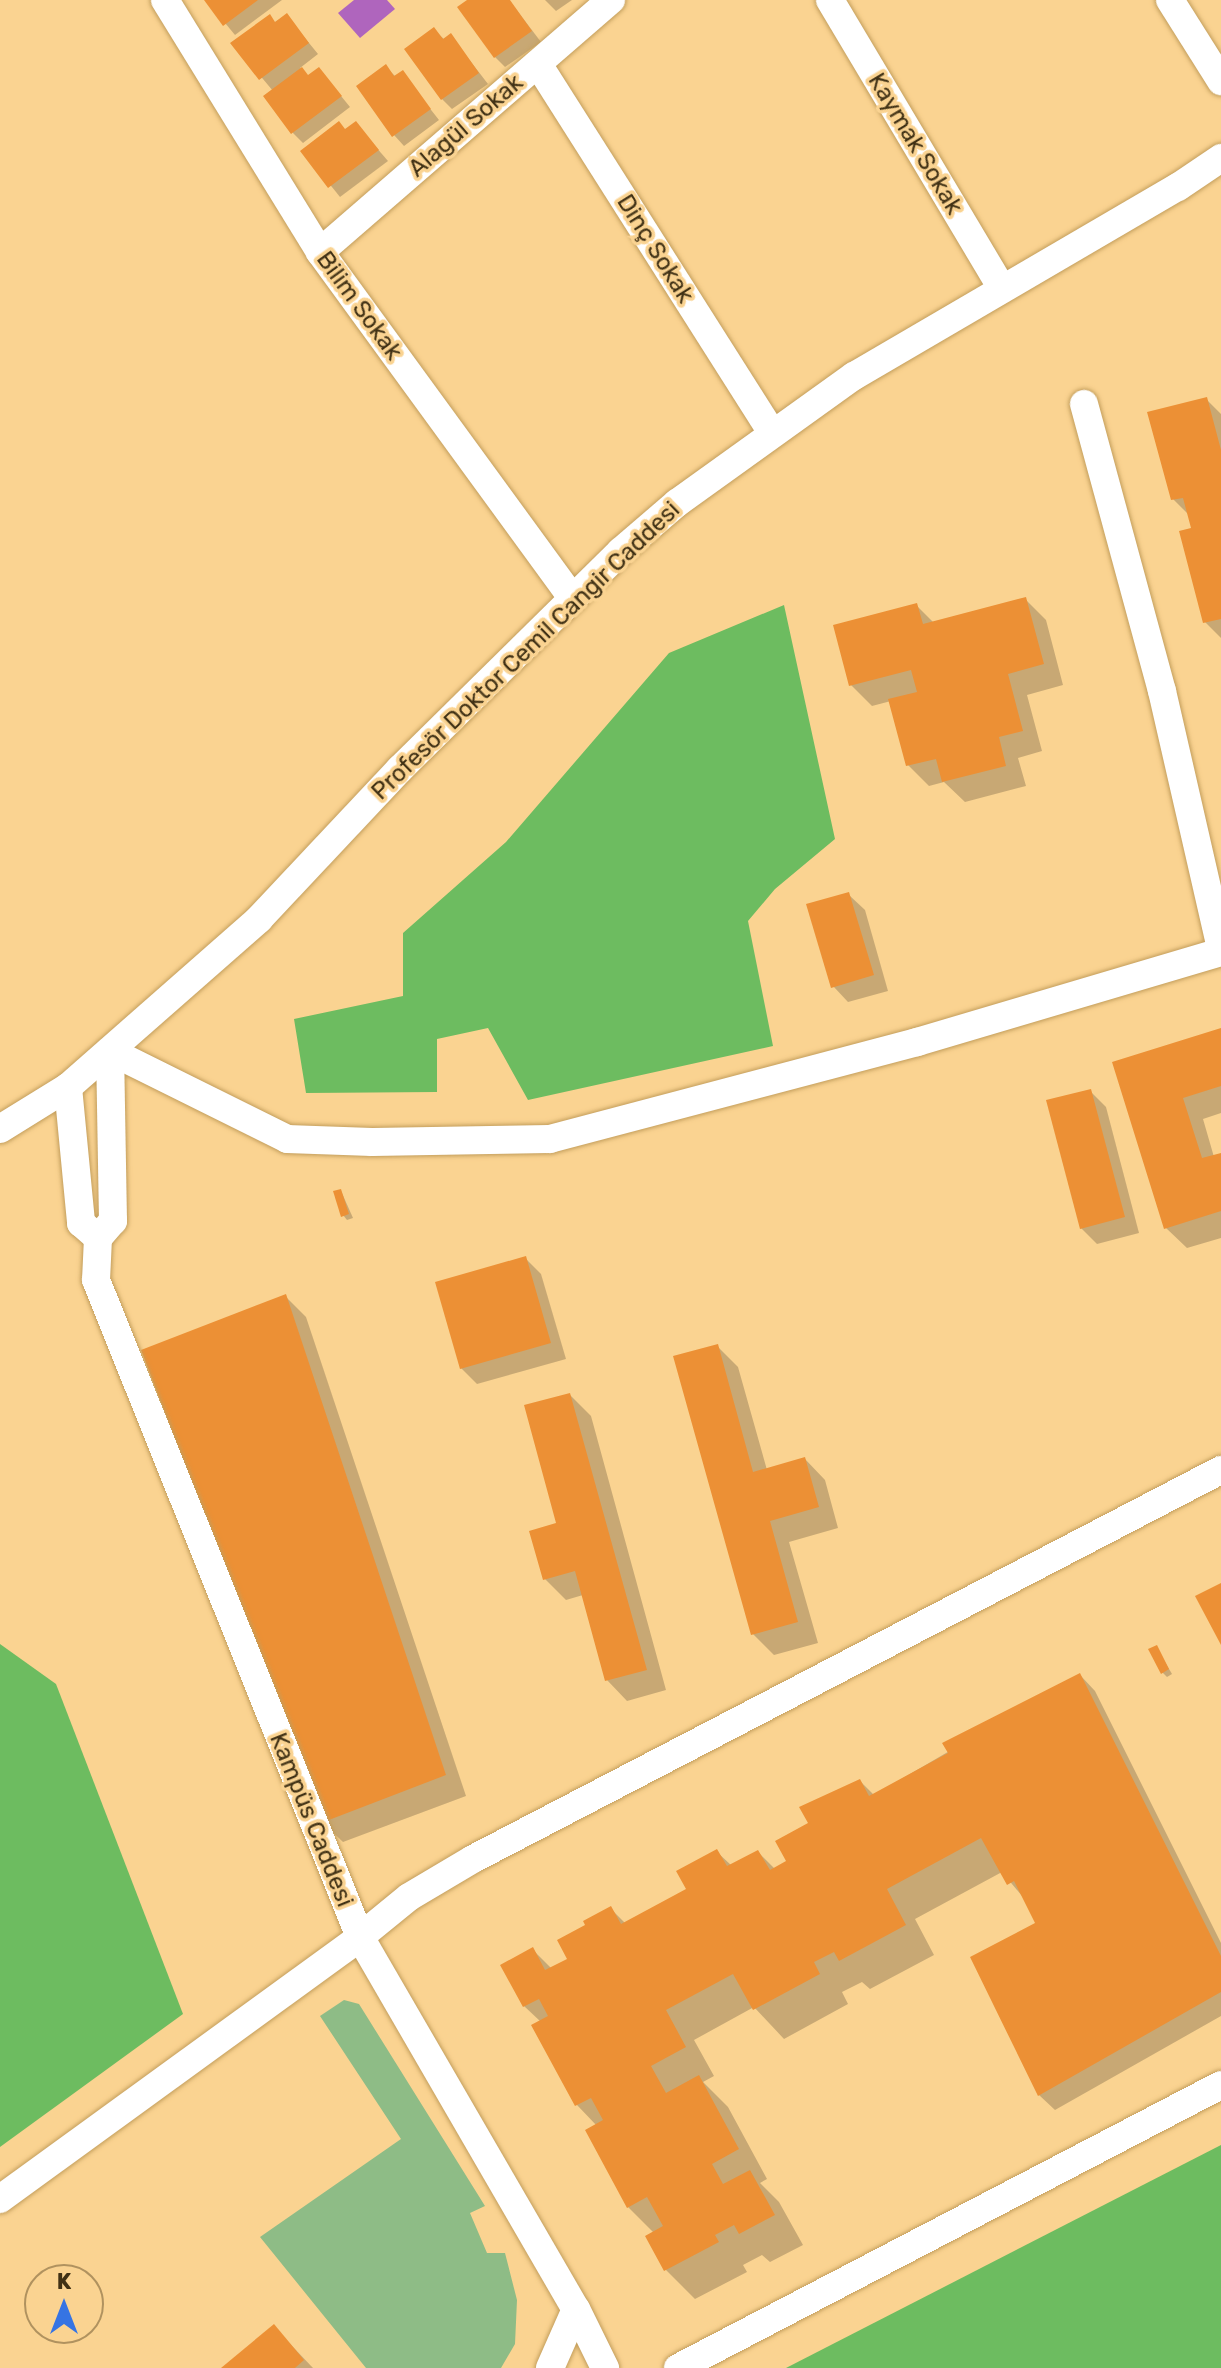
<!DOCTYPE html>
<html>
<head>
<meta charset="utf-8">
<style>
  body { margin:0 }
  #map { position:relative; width:1221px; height:2368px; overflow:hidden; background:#fad391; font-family:Rubik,sans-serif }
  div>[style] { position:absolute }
  .green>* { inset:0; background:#8ebc86 }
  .forest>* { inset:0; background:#6dbc60 }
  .water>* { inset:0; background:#af65bd }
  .shadow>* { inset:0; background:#0003 }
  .building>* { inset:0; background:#ec9035 }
  .roads { filter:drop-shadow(0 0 2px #c39e5c) drop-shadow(0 0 2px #c39e5c) }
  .minor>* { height:28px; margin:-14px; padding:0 14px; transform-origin:14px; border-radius:14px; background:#fff }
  span { translate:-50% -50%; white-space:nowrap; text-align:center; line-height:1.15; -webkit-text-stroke:7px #fad391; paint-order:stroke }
  .street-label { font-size:24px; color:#403115 }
  .north { position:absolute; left:24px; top:2264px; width:80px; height:80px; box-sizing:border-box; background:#fad391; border:2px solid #b0925f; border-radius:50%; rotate:0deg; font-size:22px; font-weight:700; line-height:32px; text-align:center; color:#403115 }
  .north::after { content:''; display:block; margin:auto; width:28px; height:36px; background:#3674e3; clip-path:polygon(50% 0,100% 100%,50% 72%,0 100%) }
</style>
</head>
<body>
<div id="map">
  <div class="green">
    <div style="clip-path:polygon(344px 2000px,359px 2004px,485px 2206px,470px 2213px,487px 2253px,505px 2253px,517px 2300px,515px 2344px,501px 2368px,366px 2368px,260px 2237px,401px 2139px,320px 2016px)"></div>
  </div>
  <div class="forest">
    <div style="clip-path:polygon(784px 605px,835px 839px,775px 889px,748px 921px,773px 1046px,528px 1100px,488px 1028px,437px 1039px,437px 1092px,306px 1093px,294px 1019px,403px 996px,403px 933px,506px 842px,669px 653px)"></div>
    <div style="clip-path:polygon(0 1644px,56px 1684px,183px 2014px,0 2147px)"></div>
    <div style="clip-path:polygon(1221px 2145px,1221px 2368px,786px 2368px)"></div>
  </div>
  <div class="water">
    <div style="clip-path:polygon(354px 0,387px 0,395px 9px,360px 38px,338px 13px)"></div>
  </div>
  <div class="shadow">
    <div style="clip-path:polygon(206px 0,282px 0,235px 35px)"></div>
    <div style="clip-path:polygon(471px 0,509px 0,541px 42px,505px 67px,495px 57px)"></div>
    <div style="clip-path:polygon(545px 0,572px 0,556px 11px)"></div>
    <div style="clip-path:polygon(287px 16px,318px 54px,300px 68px,309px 77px,319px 69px,350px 107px,303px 143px,293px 133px,273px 91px,233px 43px)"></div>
    <div style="clip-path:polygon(434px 30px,445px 40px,451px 36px,488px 84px,452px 109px,442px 99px)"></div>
    <div style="clip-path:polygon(386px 67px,396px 77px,402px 73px,439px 120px,404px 146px,394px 135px)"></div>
    <div style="clip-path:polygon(356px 124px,388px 161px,340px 197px,303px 151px)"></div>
    <div style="clip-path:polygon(1206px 399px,1221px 414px,1221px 638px,1205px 622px,1190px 516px,1173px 499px)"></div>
    <div style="clip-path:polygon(1025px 599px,1046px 620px,1063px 685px,1027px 695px,1042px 751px,1018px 758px,1026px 786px,965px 802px,944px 782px,929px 786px,908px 765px,891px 701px,872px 706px,851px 685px,916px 605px,934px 623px)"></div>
    <div style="clip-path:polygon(849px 895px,865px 910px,888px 991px,848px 1002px,833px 986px)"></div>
    <div style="clip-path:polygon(1221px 1030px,1221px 1113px,1203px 1119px,1214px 1157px,1221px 1155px,1221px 1238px,1187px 1248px,1166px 1228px,1114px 1063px)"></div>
    <div style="clip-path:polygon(1090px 1091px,1106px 1107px,1139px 1233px,1097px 1244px,1081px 1228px)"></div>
    <div style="clip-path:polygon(341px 1191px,353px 1218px,347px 1220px,343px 1215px)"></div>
    <div style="clip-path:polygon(525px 1258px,541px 1274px,566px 1359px,477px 1384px,461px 1368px)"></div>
    <div style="clip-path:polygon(285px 1296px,306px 1317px,466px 1796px,343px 1842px,322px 1822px)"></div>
    <div style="clip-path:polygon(717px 1346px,738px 1367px,767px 1470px,805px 1459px,825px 1480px,838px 1528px,789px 1542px,818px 1643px,774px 1655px,753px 1634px)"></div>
    <div style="clip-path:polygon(570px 1395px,591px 1416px,666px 1690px,627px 1701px,607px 1680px,583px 1595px,566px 1600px,545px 1579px,559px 1524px)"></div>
    <div style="clip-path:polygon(1156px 1647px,1172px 1674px,1167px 1677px,1162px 1672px)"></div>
    <div style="clip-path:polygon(1080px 1675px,1095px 1691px,1221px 1943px,1221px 2016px,1055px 2110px,1039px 2095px,1038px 1923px,1027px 1902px,1002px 1872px,915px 1919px,934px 1955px,870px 1989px,862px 1982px,842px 1992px,848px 2004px,784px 2039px,754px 2007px,694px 2040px,714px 2076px,703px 2082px,728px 2107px,767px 2179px,760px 2183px,779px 2202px,803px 2245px,770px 2262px,762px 2255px,743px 2265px,747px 2272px,695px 2299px,666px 2270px,654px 2233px,628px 2207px,597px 2126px,577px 2105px,534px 2026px,541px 2022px,524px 2006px,503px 1966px,533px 1950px,552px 1969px,570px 1960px,587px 1926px,610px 1908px,626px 1924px,689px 1890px,717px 1852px,732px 1866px,758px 1852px,775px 1869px,789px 1862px,810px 1824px,860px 1781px,874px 1795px)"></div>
    <div style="clip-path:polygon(274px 2327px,313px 2368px,224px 2368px)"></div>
  </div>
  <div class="building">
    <div style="clip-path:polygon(204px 0,258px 0,223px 26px)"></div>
    <div style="clip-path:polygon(467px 0,510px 0,532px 31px,494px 58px,457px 7px)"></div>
    <div style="clip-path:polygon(287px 13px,309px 43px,259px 80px,230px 43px,270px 14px,275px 22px)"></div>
    <div style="clip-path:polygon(434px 27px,443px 39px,451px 33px,479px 73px,441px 100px,404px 49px)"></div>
    <div style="clip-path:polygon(386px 64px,394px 76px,403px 70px,431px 109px,392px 137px,356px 86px)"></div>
    <div style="clip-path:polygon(302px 67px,308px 75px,319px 67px,342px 96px,291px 134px,263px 96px)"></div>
    <div style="clip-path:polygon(339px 121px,345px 129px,356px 121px,379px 150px,328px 188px,300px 151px)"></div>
    <div style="clip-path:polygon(1207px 397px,1221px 450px,1221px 619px,1203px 623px,1179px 531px,1191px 528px,1183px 498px,1171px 500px,1147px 412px)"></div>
    <div style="clip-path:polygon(1026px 597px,1044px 664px,1008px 674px,1023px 731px,999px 737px,1006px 766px,942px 782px,936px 759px,906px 766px,888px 699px,917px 692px,911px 670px,849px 686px,833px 625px,917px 603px,923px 624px)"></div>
    <div style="clip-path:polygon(849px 892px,874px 975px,831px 988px,806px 904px)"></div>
    <div style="clip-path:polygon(1221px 1028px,1221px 1086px,1183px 1098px,1202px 1158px,1221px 1153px,1221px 1211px,1164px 1229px,1112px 1062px)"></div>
    <div style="clip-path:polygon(1091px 1089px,1125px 1217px,1080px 1229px,1046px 1100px)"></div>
    <div style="clip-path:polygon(341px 1189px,349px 1214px,341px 1217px,333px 1191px)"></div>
    <div style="clip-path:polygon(526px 1256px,551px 1343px,460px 1369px,435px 1282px)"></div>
    <div style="clip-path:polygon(286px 1294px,446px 1775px,321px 1823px,141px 1350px)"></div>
    <div style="clip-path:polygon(718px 1344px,753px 1472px,805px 1457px,819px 1507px,770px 1521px,798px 1622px,751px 1635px,673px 1356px)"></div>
    <div style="clip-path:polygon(570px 1393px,647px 1670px,605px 1681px,575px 1571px,543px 1580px,529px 1531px,556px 1523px,524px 1405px)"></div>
    <div style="clip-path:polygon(1221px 1583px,1221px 1645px,1195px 1596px)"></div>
    <div style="clip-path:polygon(1157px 1645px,1169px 1669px,1161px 1674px,1148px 1649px)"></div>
    <div style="clip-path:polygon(1080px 1673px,1221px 1956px,1221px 1992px,1038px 2096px,970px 1957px,1035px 1923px,1014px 1881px,1007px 1885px,981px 1838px,887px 1889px,906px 1925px,839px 1961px,834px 1952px,814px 1962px,820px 1974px,753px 2010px,733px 1974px,666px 2010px,686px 2047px,651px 2066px,666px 2093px,699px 2075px,739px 2149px,712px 2164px,723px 2184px,750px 2170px,775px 2215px,739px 2234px,734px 2225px,715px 2235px,719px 2242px,664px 2271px,645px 2236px,663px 2226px,647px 2197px,627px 2208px,585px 2130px,603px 2120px,591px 2098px,575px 2106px,531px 2025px,548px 2016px,539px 1999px,523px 2007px,500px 1965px,533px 1947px,545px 1970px,567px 1959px,557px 1940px,585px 1925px,583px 1921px,611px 1906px,621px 1924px,686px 1889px,676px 1871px,717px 1849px,727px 1866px,758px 1850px,770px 1870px,786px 1861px,775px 1841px,808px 1823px,799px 1807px,860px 1779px,869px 1796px,948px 1753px,942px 1743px)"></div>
    <div style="clip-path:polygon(274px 2324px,304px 2360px,295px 2368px,221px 2368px)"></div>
  </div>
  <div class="roads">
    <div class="minor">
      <div style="left:165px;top:0;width:296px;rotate:58.4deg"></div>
      <div style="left:320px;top:252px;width:429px;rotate:53.9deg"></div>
      <div style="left:830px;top:0;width:334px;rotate:59.2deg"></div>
      <div style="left:1170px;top:0;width:96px;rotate:57.8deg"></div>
      <div style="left:538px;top:64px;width:437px;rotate:57.6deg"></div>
      <div style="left:320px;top:252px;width:385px;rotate:-40.9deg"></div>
      <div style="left:1084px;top:404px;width:297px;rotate:74.8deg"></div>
      <div style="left:1162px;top:691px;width:265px;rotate:77.1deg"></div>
      <div style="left:110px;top:1051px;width:198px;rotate:26.4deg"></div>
      <div style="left:287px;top:1139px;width:85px;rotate:2deg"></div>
      <div style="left:372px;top:1142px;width:178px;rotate:-1deg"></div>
      <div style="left:550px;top:1139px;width:380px;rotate:-14.8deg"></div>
      <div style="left:917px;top:1042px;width:317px;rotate:-16.5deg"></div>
      <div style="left:68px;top:1087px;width:137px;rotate:84.5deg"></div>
      <div style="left:81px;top:1223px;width:23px;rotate:41deg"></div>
      <div style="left:0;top:1129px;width:80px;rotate:-31.7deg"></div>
      <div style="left:68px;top:1087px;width:254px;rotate:-41.3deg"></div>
      <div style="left:259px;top:919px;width:206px;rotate:-46.8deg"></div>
      <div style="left:400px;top:769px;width:310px;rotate:-44.6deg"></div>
      <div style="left:621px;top:551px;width:74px;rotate:-40.6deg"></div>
      <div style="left:677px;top:503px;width:218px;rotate:-35.7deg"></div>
      <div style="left:854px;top:376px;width:375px;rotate:-30.3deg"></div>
      <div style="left:1178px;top:187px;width:52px;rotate:-34deg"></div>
      <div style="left:98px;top:1238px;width:42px;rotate:92.7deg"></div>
      <div style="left:96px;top:1280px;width:708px;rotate:68.11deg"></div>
      <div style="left:360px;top:1937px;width:430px;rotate:59.9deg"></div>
      <div style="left:576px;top:2309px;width:66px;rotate:63.8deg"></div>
      <div style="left:98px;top:1238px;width:23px;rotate:-49deg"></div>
      <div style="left:113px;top:1221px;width:170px;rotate:-91deg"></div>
      <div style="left:0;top:2199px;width:445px;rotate:-36deg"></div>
      <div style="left:360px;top:1937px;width:63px;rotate:-39.2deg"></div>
      <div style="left:409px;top:1897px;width:74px;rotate:-30.7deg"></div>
      <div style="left:473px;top:1859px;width:843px;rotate:-27.48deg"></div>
      <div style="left:550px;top:2368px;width:64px;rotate:-66.2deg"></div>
      <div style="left:678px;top:2368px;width:612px;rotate:-27.53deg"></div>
    </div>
  </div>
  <div class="street-label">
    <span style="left:466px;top:126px;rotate:-41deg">Alagül Sokak</span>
    <span style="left:915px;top:144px;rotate:59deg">Kaymak Sokak</span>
    <span style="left:655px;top:249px;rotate:58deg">Dinç Sokak</span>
    <span style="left:359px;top:306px;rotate:54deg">Bilim Sokak</span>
    <span style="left:526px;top:651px;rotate:-44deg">Profesör Doktor Cemil Cangir Caddesi</span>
    <span style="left:311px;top:1820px;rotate:68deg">Kampüs Caddesi</span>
  </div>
  <div class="north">K</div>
</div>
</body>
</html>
